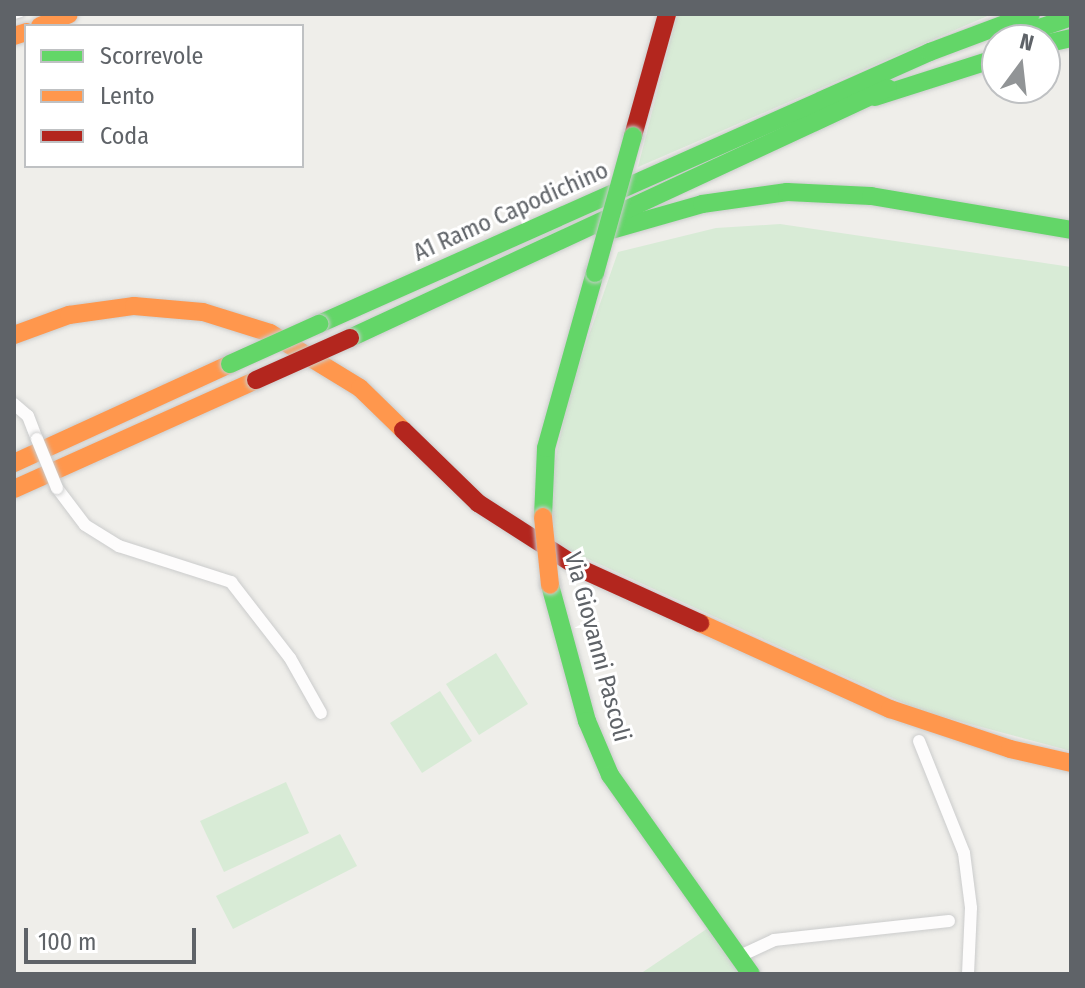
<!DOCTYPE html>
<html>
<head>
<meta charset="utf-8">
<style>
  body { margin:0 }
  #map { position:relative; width:1085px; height:988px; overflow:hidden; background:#efeeea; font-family:"Fira Sans Condensed",sans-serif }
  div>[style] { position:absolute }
  .green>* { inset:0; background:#d8ebd6 }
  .roads { filter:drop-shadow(0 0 2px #cbcccc) drop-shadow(0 0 2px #cbcccc) }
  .lane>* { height:6px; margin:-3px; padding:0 3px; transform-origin:3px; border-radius:3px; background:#fdfcfc }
  .street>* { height:12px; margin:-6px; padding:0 6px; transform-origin:6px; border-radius:6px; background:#fdfcfc }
  .fast>* { height:18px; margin:-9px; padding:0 9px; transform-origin:9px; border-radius:9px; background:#63d668 }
  .slow>* { height:18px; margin:-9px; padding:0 9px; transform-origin:9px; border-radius:9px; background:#ff974d }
  .jam>* { height:18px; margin:-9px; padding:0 9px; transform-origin:9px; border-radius:9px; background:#b3261e }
  .bridges { filter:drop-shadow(0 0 2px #cbcccc) drop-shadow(0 0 2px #cbcccc) }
  .street-bridge>* { height:12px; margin:-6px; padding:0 6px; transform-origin:6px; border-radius:6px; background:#fdfcfc }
  .fast-bridge>* { height:18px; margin:-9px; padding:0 9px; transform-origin:9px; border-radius:9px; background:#63d668 }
  .slow-bridge>* { height:18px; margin:-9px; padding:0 9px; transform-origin:9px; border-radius:9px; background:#ff974d }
  .jam-bridge>* { height:18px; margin:-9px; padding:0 9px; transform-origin:9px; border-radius:9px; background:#b3261e }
  span { translate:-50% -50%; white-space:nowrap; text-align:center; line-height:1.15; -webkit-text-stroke:6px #fff; paint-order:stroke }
  .street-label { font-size:24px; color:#5f6368 }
  .frame { position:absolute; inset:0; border:16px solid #5f6368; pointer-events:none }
  .legend { position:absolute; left:24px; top:24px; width:280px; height:144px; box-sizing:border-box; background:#fff; border:2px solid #bfc1c3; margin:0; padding:10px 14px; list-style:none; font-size:24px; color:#5f6368 }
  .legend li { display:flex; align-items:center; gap:16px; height:40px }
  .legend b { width:40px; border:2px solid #bfc1c3 }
  .north { position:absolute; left:981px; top:24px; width:80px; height:80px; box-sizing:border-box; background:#fff; border:2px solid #bfc1c3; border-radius:50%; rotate:15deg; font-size:22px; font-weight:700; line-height:32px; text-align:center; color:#5f6368 }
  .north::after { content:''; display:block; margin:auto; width:28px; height:36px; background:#919496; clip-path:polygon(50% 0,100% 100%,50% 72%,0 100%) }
  .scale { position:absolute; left:24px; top:928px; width:172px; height:36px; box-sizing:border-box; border:4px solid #5f6368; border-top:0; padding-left:10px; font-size:24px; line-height:28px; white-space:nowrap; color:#5f6368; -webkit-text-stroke:6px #fff; paint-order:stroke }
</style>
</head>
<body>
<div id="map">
  <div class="green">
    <div style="clip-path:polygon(677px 14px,992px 14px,638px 167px)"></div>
    <div style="clip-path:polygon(780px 224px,1071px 267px,1071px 751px,921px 711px,553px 543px,553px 471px,570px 390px,618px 252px,716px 228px)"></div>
    <div style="clip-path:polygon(496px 653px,528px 704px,479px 735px,446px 684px)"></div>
    <div style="clip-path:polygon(440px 691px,472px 741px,422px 773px,390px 723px)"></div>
    <div style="clip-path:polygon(286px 782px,309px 833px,224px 872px,200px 821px)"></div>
    <div style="clip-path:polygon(340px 834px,357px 866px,233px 929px,216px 896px)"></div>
    <div style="clip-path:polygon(714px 924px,745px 974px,640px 974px)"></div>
  </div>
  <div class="roads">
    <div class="lane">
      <div style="left:14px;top:16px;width:7px;rotate:-16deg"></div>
    </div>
    <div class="street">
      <div style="left:14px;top:404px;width:18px;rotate:41deg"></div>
      <div style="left:28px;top:416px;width:25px;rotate:69deg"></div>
      <div style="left:57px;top:488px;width:46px;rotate:52.9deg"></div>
      <div style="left:85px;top:525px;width:40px;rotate:32deg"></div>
      <div style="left:119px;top:546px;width:118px;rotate:17.8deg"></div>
      <div style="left:231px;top:582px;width:96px;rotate:52.2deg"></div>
      <div style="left:290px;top:658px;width:63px;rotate:60.6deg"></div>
      <div style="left:919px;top:741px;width:121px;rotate:68.1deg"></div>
      <div style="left:964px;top:853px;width:55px;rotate:82.7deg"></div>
      <div style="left:971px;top:908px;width:66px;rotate:92.6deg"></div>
      <div style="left:740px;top:956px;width:38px;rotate:-25deg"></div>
      <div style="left:774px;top:940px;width:176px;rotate:-6.2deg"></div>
    </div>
    <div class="fast">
      <div style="left:1013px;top:37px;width:61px;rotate:-19deg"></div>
      <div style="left:1045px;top:44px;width:27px;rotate:-13deg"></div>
      <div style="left:875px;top:97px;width:128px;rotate:-17.7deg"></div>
      <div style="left:604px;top:232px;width:102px;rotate:-15.9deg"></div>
      <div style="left:702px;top:204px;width:86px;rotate:-8deg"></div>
      <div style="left:787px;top:192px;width:84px;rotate:2.7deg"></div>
      <div style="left:871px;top:196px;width:203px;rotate:9.6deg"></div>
      <div style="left:319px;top:324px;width:669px;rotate:-24deg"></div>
      <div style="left:930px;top:52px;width:108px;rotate:-20.6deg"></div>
      <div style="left:350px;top:338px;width:593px;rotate:-24.92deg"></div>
      <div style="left:543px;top:517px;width:69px;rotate:-87.5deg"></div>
      <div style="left:546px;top:448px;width:182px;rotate:-74.4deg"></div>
      <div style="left:550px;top:585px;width:141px;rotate:74.8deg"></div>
      <div style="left:587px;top:721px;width:59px;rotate:66.9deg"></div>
      <div style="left:610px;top:775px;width:244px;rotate:54.7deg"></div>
    </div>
    <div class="slow">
      <div style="left:40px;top:26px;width:31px;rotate:-22deg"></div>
      <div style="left:14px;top:36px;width:13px;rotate:-18deg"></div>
      <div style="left:14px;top:335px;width:59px;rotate:-20deg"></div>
      <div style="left:69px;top:315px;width:66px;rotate:-7.9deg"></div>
      <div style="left:134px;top:306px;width:69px;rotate:5deg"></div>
      <div style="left:203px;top:312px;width:70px;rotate:17.4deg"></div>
      <div style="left:270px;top:333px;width:105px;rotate:31.4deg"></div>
      <div style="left:360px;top:388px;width:60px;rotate:44.3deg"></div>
      <div style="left:14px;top:463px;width:238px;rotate:-24.6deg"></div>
      <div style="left:14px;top:489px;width:265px;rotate:-24.2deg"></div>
      <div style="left:700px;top:623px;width:209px;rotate:24.4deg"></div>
      <div style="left:890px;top:709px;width:126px;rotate:18.4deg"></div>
      <div style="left:1010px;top:749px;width:63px;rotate:12.9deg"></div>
    </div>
    <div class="jam">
      <div style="left:633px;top:136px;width:127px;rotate:-74.4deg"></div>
      <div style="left:403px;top:430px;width:105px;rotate:44.2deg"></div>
      <div style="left:478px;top:503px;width:122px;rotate:32.7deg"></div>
      <div style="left:581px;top:569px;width:131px;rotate:24.4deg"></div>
    </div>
  </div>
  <div class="bridges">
    <div class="street-bridge">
      <div style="left:37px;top:439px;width:53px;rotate:67.8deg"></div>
    </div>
    <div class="fast-bridge">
      <div style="left:595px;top:273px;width:142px;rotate:-74.5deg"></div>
      <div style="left:230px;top:364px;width:98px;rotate:-24.2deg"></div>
    </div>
    <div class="slow-bridge">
      <div style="left:543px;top:517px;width:68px;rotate:84.1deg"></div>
    </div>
    <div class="jam-bridge">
      <div style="left:256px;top:380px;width:103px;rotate:-24.1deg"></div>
    </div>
  </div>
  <div class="street-label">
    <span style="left:511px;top:212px;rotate:-24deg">A1 Ramo Capodichino</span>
    <span style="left:597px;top:647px;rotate:75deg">Via Giovanni Pascoli</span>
  </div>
  <div class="frame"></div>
  <ul class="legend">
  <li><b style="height:10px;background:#63d668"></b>Scorrevole</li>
  <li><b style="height:10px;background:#ff974d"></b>Lento</li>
  <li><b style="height:10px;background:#b3261e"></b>Coda</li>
  </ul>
  <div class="north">N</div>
  <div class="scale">100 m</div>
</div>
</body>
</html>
